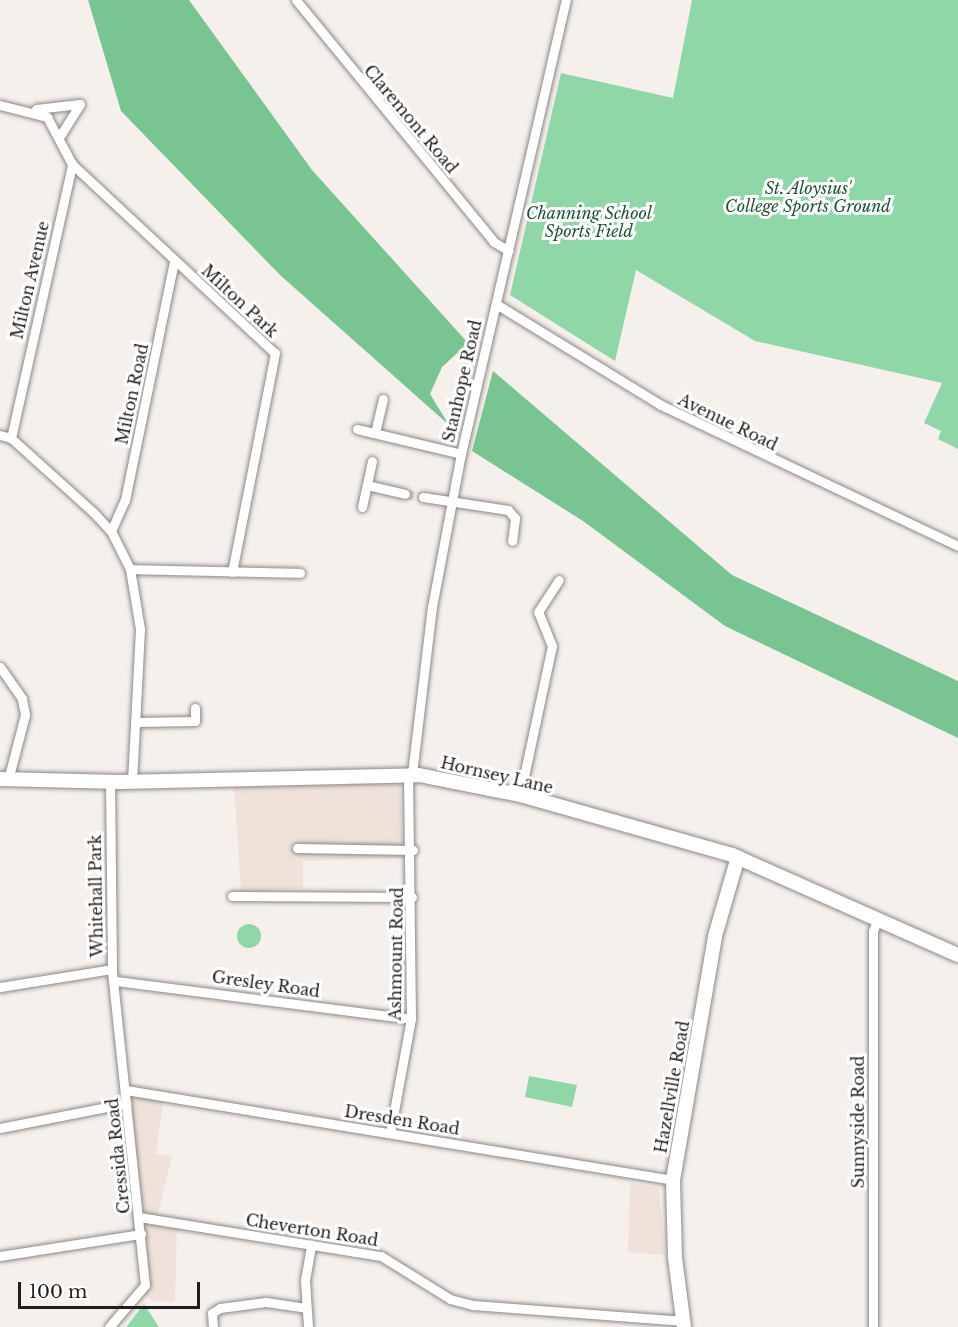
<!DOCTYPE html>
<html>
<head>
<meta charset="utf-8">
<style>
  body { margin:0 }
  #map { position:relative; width:958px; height:1327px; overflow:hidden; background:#f6f0ed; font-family:"Libre Baskerville",serif }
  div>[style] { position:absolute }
  .built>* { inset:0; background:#eee2da }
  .green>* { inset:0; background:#8fd7a7 }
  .round { border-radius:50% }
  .forest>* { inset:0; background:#78c592 }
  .street-tunnel>* { height:9px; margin-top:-4.5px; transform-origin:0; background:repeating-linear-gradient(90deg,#d6d0ce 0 9px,transparent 0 13.5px) }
  .roads { filter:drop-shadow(0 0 2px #8d8885) drop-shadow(0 0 2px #8d8885) }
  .street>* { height:9px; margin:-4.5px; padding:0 4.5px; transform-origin:4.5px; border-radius:4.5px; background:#fff }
  .secondary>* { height:14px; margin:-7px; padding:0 7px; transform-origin:7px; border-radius:7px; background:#fff }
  span { translate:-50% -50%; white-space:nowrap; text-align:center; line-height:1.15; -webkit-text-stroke:6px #fff; paint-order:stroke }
  .street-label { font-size:16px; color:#201e1d }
  .park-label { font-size:16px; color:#1d5534; font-style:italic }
  .scale { position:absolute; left:18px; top:1282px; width:182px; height:27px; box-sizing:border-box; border:3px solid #201e1d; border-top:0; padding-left:8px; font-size:18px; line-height:21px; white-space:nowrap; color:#201e1d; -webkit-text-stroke:4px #fff; paint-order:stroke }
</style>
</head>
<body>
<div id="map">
  <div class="built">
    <div style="clip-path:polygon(400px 782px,403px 858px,303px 861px,303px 888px,241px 892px,234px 787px)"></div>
    <div style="clip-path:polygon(126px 1090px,164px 1096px,156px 1153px,172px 1157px,157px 1218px,177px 1223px,175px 1302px,152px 1301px,142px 1292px)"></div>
    <div style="clip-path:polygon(630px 1183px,659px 1188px,665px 1255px,628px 1252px)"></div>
  </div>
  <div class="green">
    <div style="clip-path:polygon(692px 0,958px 0,958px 449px,938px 439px,941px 431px,924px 423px,942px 383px,755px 341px,636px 270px,615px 361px,510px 295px,561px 73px,673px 98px)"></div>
    <div class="round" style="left:237px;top:924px;width:24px;height:24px"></div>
    <div style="clip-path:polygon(529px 1076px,577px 1085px,572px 1107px,525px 1097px)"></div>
    <div style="clip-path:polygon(144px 1304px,159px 1327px,127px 1327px,127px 1326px)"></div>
  </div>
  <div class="forest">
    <div style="clip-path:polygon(88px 0,189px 0,312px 170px,468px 343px,442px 367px,430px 394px,449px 425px,280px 275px,121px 111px)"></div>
    <div style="clip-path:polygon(493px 371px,732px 575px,958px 681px,958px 738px,725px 626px,583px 521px,472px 451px)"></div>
  </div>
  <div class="street-tunnel">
    <div style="left:405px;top:494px;width:18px;rotate:9deg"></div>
  </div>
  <div class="roads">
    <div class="street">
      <div style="left:296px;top:0;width:313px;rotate:50.7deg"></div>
      <div style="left:494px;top:242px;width:17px;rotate:31deg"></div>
      <div style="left:0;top:105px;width:49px;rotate:14.3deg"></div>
      <div style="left:47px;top:117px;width:53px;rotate:62deg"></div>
      <div style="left:72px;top:164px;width:277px;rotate:43deg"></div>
      <div style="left:275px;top:353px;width:223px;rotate:101.1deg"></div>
      <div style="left:36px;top:109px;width:44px;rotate:-6.5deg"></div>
      <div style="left:80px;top:104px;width:38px;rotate:122deg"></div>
      <div style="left:496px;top:304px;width:193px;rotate:31.5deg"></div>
      <div style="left:661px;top:405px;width:329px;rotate:25.4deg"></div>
      <div style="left:357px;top:429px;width:107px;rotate:13.5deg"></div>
      <div style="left:375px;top:433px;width:35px;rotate:-77deg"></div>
      <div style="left:0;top:435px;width:11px;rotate:15deg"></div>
      <div style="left:11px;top:438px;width:110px;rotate:42.1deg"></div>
      <div style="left:93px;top:512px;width:26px;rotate:47deg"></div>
      <div style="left:111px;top:531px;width:42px;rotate:63.4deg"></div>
      <div style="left:130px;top:569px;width:61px;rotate:80.5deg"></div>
      <div style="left:140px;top:629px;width:153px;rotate:93deg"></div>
      <div style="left:11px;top:438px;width:281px;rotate:-77.4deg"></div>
      <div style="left:367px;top:485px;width:39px;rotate:13deg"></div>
      <div style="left:423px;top:497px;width:86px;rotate:8.7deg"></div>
      <div style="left:508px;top:510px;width:11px;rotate:49deg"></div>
      <div style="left:515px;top:518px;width:23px;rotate:97deg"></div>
      <div style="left:362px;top:507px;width:47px;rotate:-77.7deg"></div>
      <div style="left:111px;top:531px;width:34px;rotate:-66deg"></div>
      <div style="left:125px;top:500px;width:244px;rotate:-78.4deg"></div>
      <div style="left:130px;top:569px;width:170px;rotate:1.3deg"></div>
      <div style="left:0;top:667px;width:39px;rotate:55deg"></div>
      <div style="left:22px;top:699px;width:16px;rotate:79deg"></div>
      <div style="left:25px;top:715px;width:67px;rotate:104.7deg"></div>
      <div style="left:136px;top:722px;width:59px;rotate:-1deg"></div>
      <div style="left:195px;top:721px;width:13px;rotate:-90deg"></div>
      <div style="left:412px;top:774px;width:168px;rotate:-83.2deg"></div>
      <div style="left:432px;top:607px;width:156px;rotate:-79.3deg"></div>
      <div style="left:461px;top:454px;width:466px;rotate:-77deg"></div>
      <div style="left:520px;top:795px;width:152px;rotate:-77.9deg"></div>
      <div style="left:552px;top:646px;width:37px;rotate:-112deg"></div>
      <div style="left:538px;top:612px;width:38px;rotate:-57deg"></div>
      <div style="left:297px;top:848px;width:116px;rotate:1deg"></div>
      <div style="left:232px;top:896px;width:180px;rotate:0.3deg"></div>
      <div style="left:116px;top:981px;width:297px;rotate:7.3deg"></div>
      <div style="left:0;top:987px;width:113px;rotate:-9.1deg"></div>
      <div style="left:126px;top:1090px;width:554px;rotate:9.34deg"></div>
      <div style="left:0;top:1128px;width:129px;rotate:-11.1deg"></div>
      <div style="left:390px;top:1133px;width:116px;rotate:-79.6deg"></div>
      <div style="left:411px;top:1019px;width:245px;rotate:-90.7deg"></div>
      <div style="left:139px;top:1217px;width:245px;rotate:9.2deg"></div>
      <div style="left:381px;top:1256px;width:81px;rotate:31.9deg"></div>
      <div style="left:450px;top:1299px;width:24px;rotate:15deg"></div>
      <div style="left:473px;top:1305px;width:212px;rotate:4.3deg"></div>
      <div style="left:0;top:1256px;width:143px;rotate:-8.9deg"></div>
      <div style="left:109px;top:1327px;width:55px;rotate:-49.4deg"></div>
      <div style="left:145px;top:1285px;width:318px;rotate:-96deg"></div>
      <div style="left:112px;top:969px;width:187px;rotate:-90.6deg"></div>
      <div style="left:213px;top:1327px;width:14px;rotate:-94deg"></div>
      <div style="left:212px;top:1313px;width:9px;rotate:-32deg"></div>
      <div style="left:220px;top:1308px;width:46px;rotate:-7.4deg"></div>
      <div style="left:266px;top:1302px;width:40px;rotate:8.5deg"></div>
      <div style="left:308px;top:1327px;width:47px;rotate:-93.7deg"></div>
      <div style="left:305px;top:1280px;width:36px;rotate:-80deg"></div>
      <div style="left:873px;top:1327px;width:396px;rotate:-90deg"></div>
      <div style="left:873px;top:931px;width:14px;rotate:-69deg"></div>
    </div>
    <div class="secondary">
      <div style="left:0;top:779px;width:120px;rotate:1.4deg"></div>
      <div style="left:120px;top:782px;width:299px;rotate:-1.3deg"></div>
      <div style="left:419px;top:775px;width:103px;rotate:11.2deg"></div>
      <div style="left:520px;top:795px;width:220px;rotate:15.8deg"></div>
      <div style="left:732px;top:855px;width:247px;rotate:23.9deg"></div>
      <div style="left:684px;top:1327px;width:70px;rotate:-97.4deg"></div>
      <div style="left:675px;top:1258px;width:78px;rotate:-91.5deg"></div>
      <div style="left:673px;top:1180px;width:248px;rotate:-80.2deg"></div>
      <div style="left:715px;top:936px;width:82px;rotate:-73.8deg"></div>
    </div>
  </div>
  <div class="street-label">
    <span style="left:411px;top:119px;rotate:50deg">Claremont Road</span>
    <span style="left:30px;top:280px;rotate:-77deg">Milton Avenue</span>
    <span style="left:240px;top:301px;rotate:43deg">Milton Park</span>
    <span style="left:462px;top:381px;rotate:-77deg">Stanhope Road</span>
    <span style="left:132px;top:394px;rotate:-78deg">Milton Road</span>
    <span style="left:728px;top:422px;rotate:26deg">Avenue Road</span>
    <span style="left:497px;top:775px;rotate:13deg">Hornsey Lane</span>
    <span style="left:96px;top:896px;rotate:-91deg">Whitehall Park</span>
    <span style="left:396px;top:954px;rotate:-89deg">Ashmount Road</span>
    <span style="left:266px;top:984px;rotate:8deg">Gresley Road</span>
    <span style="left:672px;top:1087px;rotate:-80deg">Hazellville Road</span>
    <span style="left:402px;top:1120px;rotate:9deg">Dresden Road</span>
    <span style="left:858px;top:1122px;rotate:-90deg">Sunnyside Road</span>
    <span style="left:118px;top:1156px;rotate:-96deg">Cressida Road</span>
    <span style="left:312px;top:1230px;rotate:9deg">Cheverton Road</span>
  </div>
  <div class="park-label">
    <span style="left:808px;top:197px">St. Aloysius'<br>College Sports Ground</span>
    <span style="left:589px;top:222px">Channing School<br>Sports Field</span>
  </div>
  <div class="scale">100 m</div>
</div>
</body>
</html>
